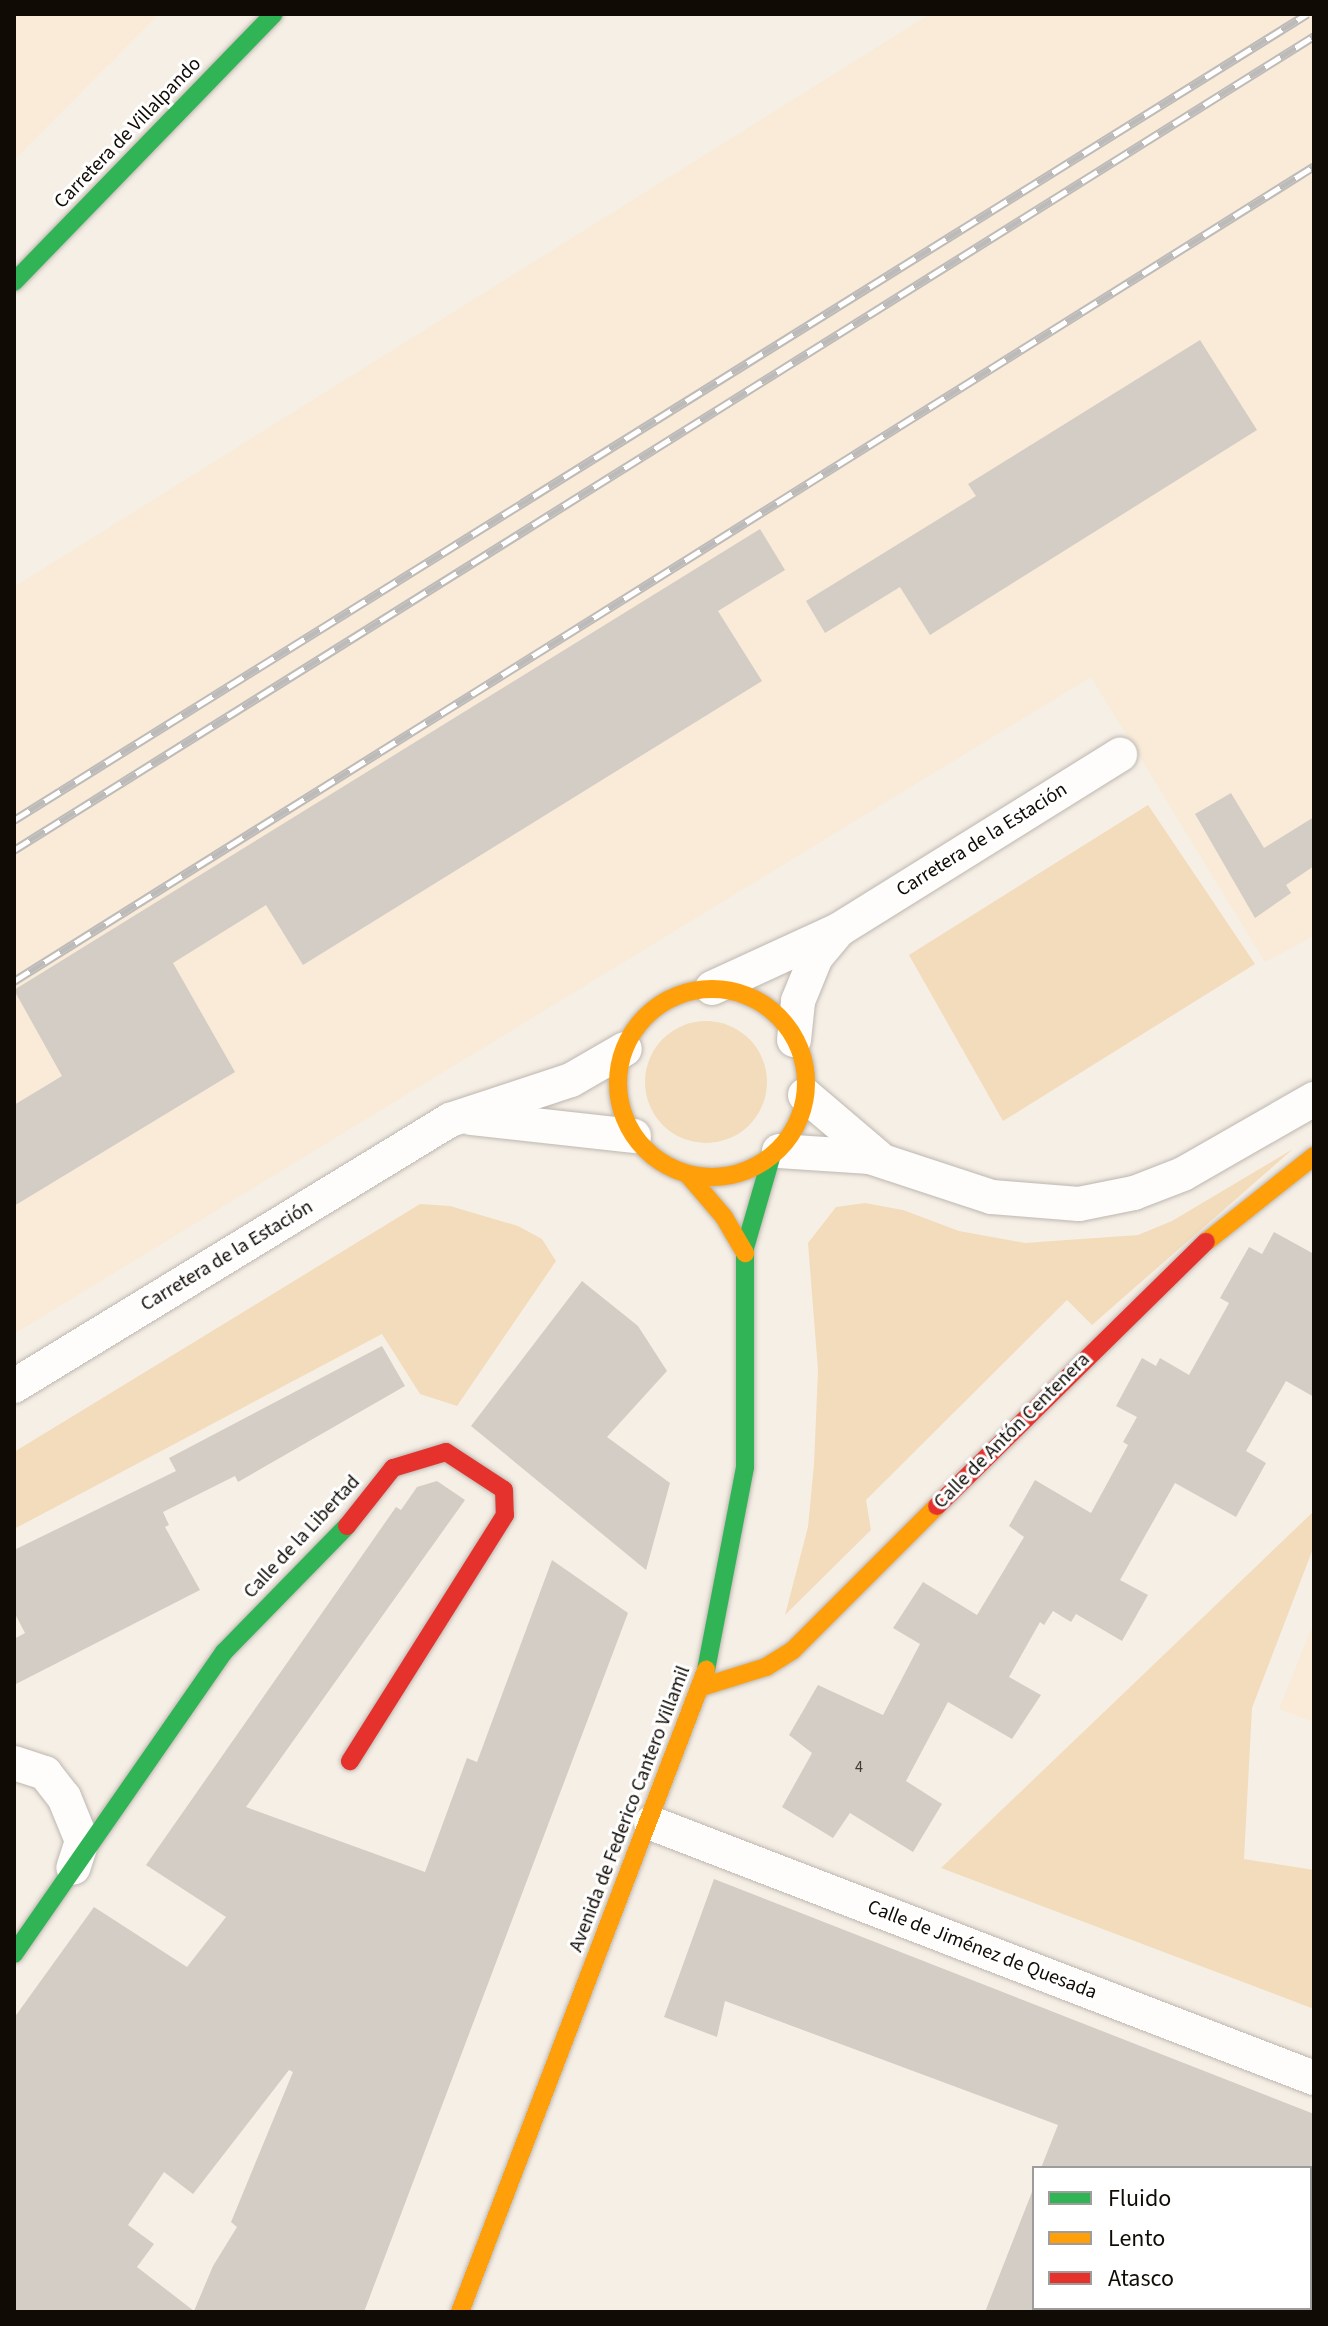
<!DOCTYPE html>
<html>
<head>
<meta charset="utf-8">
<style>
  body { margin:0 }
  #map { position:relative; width:1328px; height:2326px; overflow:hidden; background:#f6efe6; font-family:"Source Sans 3",sans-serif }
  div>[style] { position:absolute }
  .built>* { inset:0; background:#f9ebd7 }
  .green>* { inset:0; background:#f3dcbb }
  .round { border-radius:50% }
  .building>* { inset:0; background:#d3cdc5 }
  .roads { filter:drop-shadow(0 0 2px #bdb7b0) drop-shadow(0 0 2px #bdb7b0) }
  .street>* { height:34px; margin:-17px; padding:0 17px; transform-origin:17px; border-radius:17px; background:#fefdfb }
  .fast>* { height:18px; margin:-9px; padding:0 9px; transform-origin:9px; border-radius:9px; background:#30b455 }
  .slow>* { height:18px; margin:-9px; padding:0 9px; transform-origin:9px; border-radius:9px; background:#ff9f0a }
  .slow>.ring { margin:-9px; padding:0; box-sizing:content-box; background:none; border:18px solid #ff9f0a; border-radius:50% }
  .jam>* { height:18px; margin:-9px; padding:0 9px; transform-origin:9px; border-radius:9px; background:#e5322d }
  .rail>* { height:9px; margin-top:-4.5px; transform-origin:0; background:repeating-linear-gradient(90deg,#fff 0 18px,#bdbbb9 0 36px); box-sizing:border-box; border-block:2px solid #bdbbb9 }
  span { translate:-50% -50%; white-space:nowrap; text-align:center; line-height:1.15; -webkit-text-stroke:6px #fff; paint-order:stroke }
  .number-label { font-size:16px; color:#413c35 }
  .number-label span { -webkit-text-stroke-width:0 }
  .street-label { font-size:20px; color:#100b05 }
  .frame { position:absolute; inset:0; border:16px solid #100b05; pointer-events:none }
  .legend { position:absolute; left:1032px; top:2166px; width:280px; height:144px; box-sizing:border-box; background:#fff; border:2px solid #9f9d9b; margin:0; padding:10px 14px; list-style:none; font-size:24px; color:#100b05 }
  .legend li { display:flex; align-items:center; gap:16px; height:40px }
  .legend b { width:40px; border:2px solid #9f9d9b }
</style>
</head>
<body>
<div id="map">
  <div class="built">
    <div style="clip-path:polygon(14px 14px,159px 14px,14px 160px)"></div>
    <div style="clip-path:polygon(930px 14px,1314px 14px,1314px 936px,1265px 962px,1091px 677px,14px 1334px,14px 587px)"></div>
    <div style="clip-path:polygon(1314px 1622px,1314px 1722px,1279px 1709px)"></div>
  </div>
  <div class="green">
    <div style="clip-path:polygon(1148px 805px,1255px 964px,1003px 1121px,909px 955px)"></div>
    <div class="round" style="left:645px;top:1021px;width:122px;height:122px"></div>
    <div style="clip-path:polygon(1293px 1149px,1092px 1325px,1067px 1300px,866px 1500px,871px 1530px,785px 1615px,808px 1527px,814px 1464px,818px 1370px,808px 1243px,836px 1207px,865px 1203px,903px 1210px,959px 1231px,1025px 1243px,1138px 1235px,1172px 1221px)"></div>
    <div style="clip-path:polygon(420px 1204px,450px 1206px,518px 1226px,542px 1239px,556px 1261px,457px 1406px,420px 1394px,382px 1334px,14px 1529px,14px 1452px)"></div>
    <div style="clip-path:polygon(1314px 1511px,1314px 1546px,1252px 1708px,1244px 1859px,1314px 1870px,1314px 2009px,941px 1868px)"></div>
  </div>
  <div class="building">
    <div style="clip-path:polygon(1200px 340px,1257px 430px,930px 635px,900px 587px,825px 633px,806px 601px,976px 496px,968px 484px)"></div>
    <div style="clip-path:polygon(760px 529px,785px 570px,718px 611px,762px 681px,303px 965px,266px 905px,173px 963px,235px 1072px,14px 1206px,14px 1105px,62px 1076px,14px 990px)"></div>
    <div style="clip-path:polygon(1231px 793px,1264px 848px,1314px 817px,1314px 866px,1286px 885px,1291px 893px,1255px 918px,1195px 814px)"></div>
    <div style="clip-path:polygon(1274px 1232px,1314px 1254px,1314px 1397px,1286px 1381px,1246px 1451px,1266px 1463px,1236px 1517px,1175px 1483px,1120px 1580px,1148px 1595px,1122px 1641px,1076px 1614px,1071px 1622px,1053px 1611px,1044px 1625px,1040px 1622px,1009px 1677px,1041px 1695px,1012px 1739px,948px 1702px,906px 1781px,942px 1804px,913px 1852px,850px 1813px,833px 1838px,782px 1807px,812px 1753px,789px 1735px,818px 1685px,883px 1715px,920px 1644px,893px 1628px,923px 1582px,977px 1615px,1024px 1537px,1009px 1526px,1035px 1480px,1091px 1513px,1128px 1445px,1123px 1442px,1137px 1417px,1116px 1406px,1142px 1358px,1156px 1366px,1160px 1358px,1189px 1375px,1229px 1303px,1220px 1298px,1249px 1247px,1262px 1254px)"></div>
    <div style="clip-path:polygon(582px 1281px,638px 1326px,667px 1371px,607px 1437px,670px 1483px,646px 1570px,471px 1426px)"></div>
    <div style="clip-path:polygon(382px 1346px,405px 1386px,238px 1482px,235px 1476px,163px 1512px,169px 1525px,165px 1527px,200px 1590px,14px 1685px,14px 1639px,25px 1633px,14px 1612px,14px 1550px,176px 1471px,169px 1458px)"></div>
    <div style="clip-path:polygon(evenodd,437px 1481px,465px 1500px,246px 1807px,425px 1872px,467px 1758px,477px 1762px,552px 1560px,628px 1613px,364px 2312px,14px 2312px,14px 2018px,94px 1907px,187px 1967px,226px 1917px,146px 1865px,396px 1507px,401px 1510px,417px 1487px,437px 1481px,289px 2070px,293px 2072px,231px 2222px,237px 2227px,213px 2266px,194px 2311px,137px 2267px,154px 2244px,128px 2225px,164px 2172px,193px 2194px,289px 2070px)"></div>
    <div style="clip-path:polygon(714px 1879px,1314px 2114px,1314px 2168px,1041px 2168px,1058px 2125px,725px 2001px,717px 2037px,664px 2017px)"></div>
    <div style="clip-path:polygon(1032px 2192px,1034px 2312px,985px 2312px)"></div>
  </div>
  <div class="roads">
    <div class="street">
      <div style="left:712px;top:988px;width:141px;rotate:-24.7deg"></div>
      <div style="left:840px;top:929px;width:330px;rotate:-31.9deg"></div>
      <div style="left:794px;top:1040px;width:39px;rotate:-84deg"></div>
      <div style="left:798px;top:1001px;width:48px;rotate:-67.8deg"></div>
      <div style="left:816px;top:957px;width:30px;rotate:-50deg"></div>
      <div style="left:805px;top:1095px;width:96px;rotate:40.3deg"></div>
      <div style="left:471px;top:1118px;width:164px;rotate:6.3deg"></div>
      <div style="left:779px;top:1151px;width:91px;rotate:3.8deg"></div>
      <div style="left:870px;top:1157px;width:128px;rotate:18.2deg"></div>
      <div style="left:992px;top:1197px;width:87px;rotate:4.6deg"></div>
      <div style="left:1079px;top:1204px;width:56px;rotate:-11.3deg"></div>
      <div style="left:1134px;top:1193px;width:53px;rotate:-21.2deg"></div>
      <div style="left:1183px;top:1174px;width:151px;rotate:-29.8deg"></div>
      <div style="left:14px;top:1386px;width:511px;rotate:-31.39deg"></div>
      <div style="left:450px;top:1120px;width:127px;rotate:-18.3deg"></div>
      <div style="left:571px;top:1080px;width:62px;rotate:-29.9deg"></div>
      <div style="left:14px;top:1763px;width:33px;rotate:18deg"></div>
      <div style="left:45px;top:1773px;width:31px;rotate:52deg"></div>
      <div style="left:64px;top:1797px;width:48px;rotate:67.8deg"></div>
      <div style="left:82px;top:1841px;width:28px;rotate:108deg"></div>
      <div style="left:651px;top:1823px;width:710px;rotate:21.04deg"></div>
    </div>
    <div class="fast">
      <div style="left:14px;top:282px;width:373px;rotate:-45.9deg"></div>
      <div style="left:706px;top:1670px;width:207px;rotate:-79.1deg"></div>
      <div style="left:745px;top:1467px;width:219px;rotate:-90deg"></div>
      <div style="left:745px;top:1248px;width:94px;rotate:-73.9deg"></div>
      <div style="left:14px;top:1954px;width:368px;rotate:-55.2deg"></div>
      <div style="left:224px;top:1652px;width:176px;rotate:-45.7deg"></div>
    </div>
    <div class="slow">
      <div class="ring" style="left:618px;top:989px;width:170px;height:170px"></div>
      <div style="left:688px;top:1175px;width:55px;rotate:49.4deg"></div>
      <div style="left:724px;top:1217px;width:42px;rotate:59.7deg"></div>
      <div style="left:1206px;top:1242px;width:138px;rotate:-38.5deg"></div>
      <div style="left:702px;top:1687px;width:67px;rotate:-17.4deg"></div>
      <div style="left:766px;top:1667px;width:32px;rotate:-32deg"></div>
      <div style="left:793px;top:1650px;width:204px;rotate:-45deg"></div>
      <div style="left:460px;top:2312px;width:688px;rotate:-69.03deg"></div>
    </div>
    <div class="jam">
      <div style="left:937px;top:1506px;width:377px;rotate:-44.5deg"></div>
      <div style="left:347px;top:1526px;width:74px;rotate:-51.6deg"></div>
      <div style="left:393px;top:1468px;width:55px;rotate:-16.8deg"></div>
      <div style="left:446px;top:1452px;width:69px;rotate:33.2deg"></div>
      <div style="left:504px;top:1490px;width:25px;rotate:88deg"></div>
      <div style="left:505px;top:1515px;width:291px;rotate:122.2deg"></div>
    </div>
  </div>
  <div class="rail">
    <div style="left:14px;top:820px;width:1524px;rotate:-31.94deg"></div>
    <div style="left:14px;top:850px;width:1534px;rotate:-32.05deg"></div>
    <div style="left:14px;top:981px;width:1534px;rotate:-32.08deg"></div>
  </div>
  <div class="number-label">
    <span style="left:859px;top:1767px">4</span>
  </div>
  <div class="street-label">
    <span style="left:128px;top:133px;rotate:-46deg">Carretera de Villalpando</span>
    <span style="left:982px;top:840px;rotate:-32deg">Carretera de la Estación</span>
    <span style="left:227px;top:1256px;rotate:-31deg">Carretera de la Estación</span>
    <span style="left:1012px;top:1431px;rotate:-45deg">Calle de Antón Centenera</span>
    <span style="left:302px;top:1537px;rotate:-47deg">Calle de la Libertad</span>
    <span style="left:630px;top:1809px;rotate:-69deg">Avenida de Federico Cantero Villamil</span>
    <span style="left:982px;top:1950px;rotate:21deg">Calle de Jiménez de Quesada</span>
  </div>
  <div class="frame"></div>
  <ul class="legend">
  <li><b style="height:10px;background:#30b455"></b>Fluido</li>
  <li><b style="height:10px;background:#ff9f0a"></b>Lento</li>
  <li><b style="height:10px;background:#e5322d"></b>Atasco</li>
  </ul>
</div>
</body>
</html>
